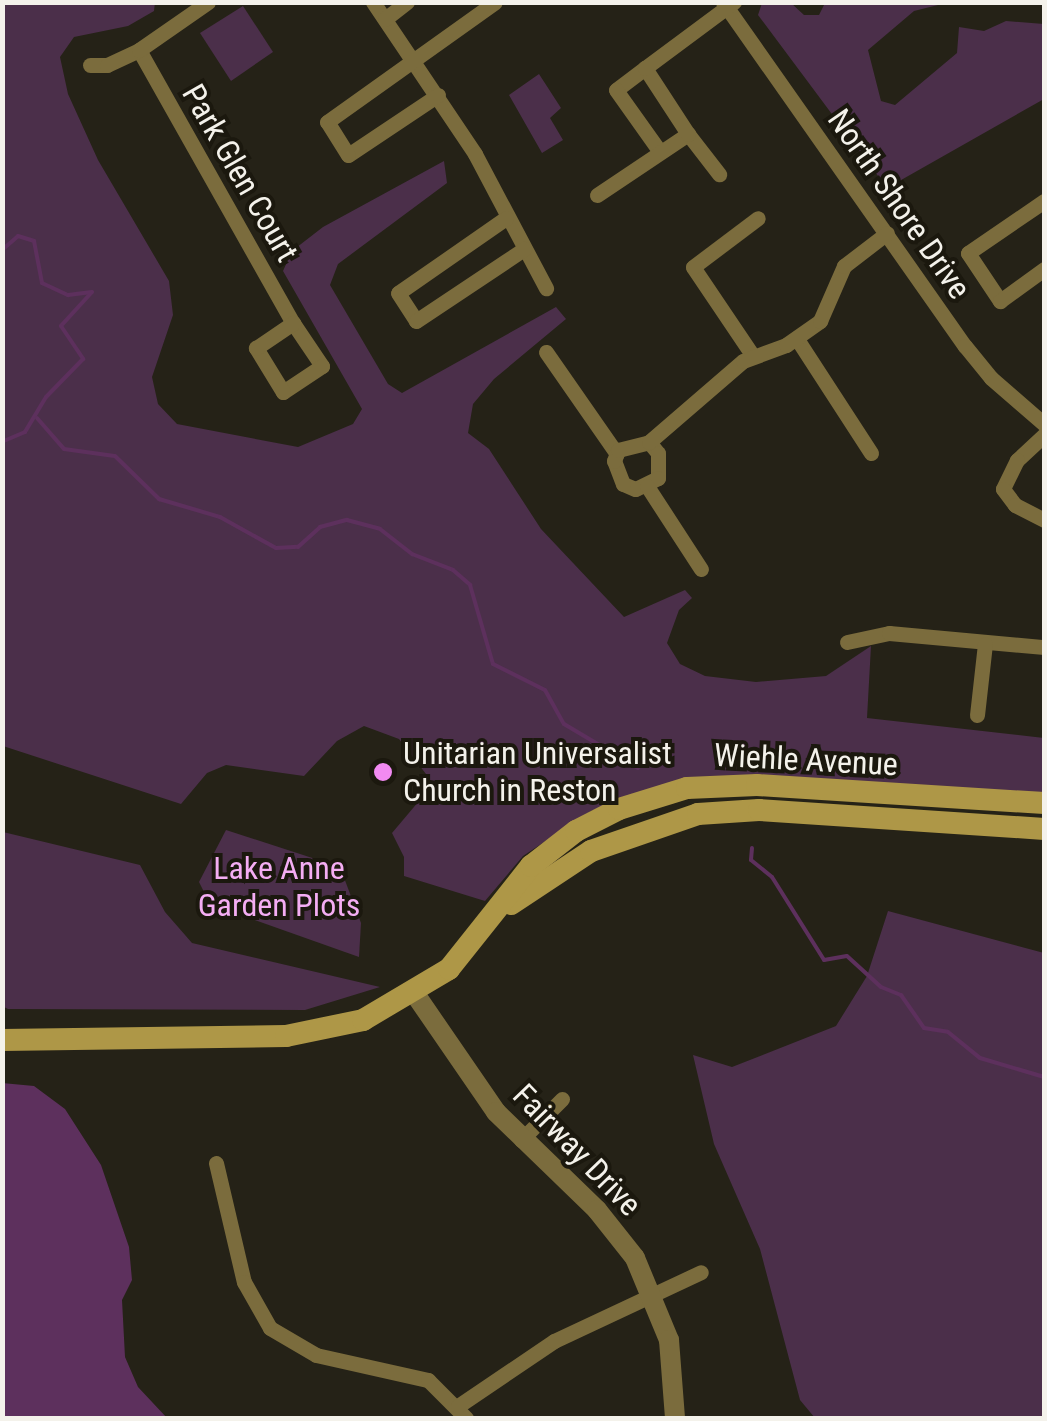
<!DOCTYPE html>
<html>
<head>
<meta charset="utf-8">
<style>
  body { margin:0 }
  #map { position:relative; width:1047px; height:1421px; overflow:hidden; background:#252217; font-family:"Roboto Condensed",sans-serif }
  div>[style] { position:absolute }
  .green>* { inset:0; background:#4b2f4a }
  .water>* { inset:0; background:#5d305d }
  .stream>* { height:4px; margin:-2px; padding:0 2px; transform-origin:2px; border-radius:2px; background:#5d305d }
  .minor>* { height:15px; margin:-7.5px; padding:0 7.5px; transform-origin:7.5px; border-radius:7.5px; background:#7b6c3d }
  .tertiary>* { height:20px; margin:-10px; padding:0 10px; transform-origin:10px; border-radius:10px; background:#7b6c3d }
  .secondary>* { height:22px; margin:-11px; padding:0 11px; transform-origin:11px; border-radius:11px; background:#ae9747 }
  .dots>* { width:28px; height:28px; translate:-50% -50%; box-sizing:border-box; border:5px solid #1b180e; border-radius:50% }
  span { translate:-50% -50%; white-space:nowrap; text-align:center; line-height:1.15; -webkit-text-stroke:8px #1b180e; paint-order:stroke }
  .street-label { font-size:32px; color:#f4f2eb }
  .poi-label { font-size:32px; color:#f4f2eb }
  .left { translate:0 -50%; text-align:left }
  .park-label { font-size:32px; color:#f4adf3 }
  .frame { position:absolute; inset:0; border:5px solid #f4f2eb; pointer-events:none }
</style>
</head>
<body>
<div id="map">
  <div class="green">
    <div style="clip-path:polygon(155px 2px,154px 11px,128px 26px,74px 37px,60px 57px,68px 94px,98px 160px,169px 281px,173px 315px,152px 377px,158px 404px,177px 424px,298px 447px,353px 424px,362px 409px,283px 271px,292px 251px,323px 227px,444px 161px,447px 183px,338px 264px,330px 285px,388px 384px,402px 393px,556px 307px,566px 319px,494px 379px,473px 404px,468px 433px,489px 449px,541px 529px,624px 617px,685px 590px,692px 598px,679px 610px,667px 643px,680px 664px,705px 676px,756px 682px,826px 676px,871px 646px,867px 718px,1044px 738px,1044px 794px,679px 780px,591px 811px,523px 856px,485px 901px,404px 876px,404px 857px,392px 833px,419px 801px,426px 774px,399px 739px,364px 726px,337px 741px,304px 776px,226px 765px,207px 773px,181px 804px,3px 746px,3px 3px)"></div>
    <div style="clip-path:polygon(762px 3px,791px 3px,804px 15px,819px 15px,825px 3px,946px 3px,914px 11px,868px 50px,881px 101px,895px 105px,957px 53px,959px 27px,984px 31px,1006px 21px,1044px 24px,1044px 99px,887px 188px,758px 15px)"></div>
    <div style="clip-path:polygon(243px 6px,273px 52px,231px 81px,200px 33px)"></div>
    <div style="clip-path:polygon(539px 74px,561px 108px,550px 118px,563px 140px,542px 153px,509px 95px)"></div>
    <div style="clip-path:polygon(226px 830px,340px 867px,361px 923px,359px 957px,210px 904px,199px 882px)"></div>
    <div style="clip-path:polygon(3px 832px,140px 865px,165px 912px,192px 943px,380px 987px,305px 1010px,8px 1009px,2px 1006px)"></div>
    <div style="clip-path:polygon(888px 911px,1044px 953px,1044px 1418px,815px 1418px,800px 1400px,760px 1249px,714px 1144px,693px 1055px,732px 1067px,836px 1026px,867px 976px)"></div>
  </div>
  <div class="water">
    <div style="clip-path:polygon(2px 1083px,34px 1086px,65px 1109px,101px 1165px,129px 1247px,132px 1280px,122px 1300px,125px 1357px,138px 1387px,167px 1418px,3px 1418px)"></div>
  </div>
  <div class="stream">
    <div style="left:2px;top:250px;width:21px;rotate:-41deg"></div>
    <div style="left:18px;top:236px;width:17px;rotate:17deg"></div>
    <div style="left:34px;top:241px;width:43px;rotate:79.2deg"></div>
    <div style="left:42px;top:283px;width:29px;rotate:25deg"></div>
    <div style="left:68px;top:295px;width:24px;rotate:-7deg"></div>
    <div style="left:92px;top:292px;width:46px;rotate:132.4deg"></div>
    <div style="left:61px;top:326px;width:40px;rotate:56deg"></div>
    <div style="left:83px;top:359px;width:53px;rotate:134.2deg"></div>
    <div style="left:46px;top:397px;width:41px;rotate:121deg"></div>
    <div style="left:25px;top:432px;width:25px;rotate:157deg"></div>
    <div style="left:37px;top:418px;width:41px;rotate:48.9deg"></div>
    <div style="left:64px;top:449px;width:51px;rotate:7.8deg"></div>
    <div style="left:115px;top:456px;width:62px;rotate:44.3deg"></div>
    <div style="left:159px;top:499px;width:64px;rotate:16.4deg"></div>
    <div style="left:220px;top:517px;width:64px;rotate:29deg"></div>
    <div style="left:276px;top:548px;width:22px;rotate:-3deg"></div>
    <div style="left:298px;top:547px;width:30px;rotate:-42deg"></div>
    <div style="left:320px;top:527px;width:28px;rotate:-15deg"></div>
    <div style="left:347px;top:520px;width:34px;rotate:15deg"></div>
    <div style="left:380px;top:529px;width:41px;rotate:38deg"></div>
    <div style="left:412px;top:554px;width:44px;rotate:21.3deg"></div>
    <div style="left:453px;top:570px;width:23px;rotate:41deg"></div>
    <div style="left:470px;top:585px;width:82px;rotate:73.8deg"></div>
    <div style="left:493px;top:664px;width:58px;rotate:26.6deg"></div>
    <div style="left:545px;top:690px;width:39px;rotate:61deg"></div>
    <div style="left:564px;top:724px;width:86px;rotate:30.7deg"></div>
    <div style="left:752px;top:848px;width:12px;rotate:95deg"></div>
    <div style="left:751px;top:860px;width:27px;rotate:39deg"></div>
    <div style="left:772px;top:877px;width:98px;rotate:57.9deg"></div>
    <div style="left:824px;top:960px;width:23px;rotate:-10deg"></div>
    <div style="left:847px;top:956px;width:46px;rotate:42.4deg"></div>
    <div style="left:881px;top:987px;width:22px;rotate:22deg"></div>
    <div style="left:901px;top:995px;width:40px;rotate:55.1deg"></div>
    <div style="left:924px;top:1028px;width:24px;rotate:9deg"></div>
    <div style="left:948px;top:1032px;width:41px;rotate:39.1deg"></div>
    <div style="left:980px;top:1058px;width:67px;rotate:16.5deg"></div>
  </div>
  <div class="minor">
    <div style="left:373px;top:2px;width:183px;rotate:56.1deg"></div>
    <div style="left:475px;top:154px;width:152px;rotate:62.1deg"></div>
    <div style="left:723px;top:2px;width:421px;rotate:54.9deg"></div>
    <div style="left:965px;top:346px;width:41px;rotate:50.9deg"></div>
    <div style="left:991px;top:378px;width:70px;rotate:41deg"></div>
    <div style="left:385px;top:19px;width:28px;rotate:-38deg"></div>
    <div style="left:139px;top:50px;width:313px;rotate:60.6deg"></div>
    <div style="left:90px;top:65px;width:17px"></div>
    <div style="left:107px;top:65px;width:35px;rotate:-25deg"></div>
    <div style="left:139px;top:50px;width:84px;rotate:-34.8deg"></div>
    <div style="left:645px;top:68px;width:36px;rotate:143deg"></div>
    <div style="left:616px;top:90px;width:76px;rotate:54.6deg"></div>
    <div style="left:438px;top:95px;width:108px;rotate:146.3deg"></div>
    <div style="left:348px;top:155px;width:39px;rotate:-122deg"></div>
    <div style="left:327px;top:122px;width:206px;rotate:-35.5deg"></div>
    <div style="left:688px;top:134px;width:51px;rotate:52.2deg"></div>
    <div style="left:597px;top:195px;width:110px;rotate:-33.8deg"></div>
    <div style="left:688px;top:134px;width:79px;rotate:-123.1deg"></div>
    <div style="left:645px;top:68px;width:111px;rotate:-36.6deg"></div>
    <div style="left:1044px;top:201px;width:92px;rotate:145.6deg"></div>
    <div style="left:968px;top:253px;width:58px;rotate:56.3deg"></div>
    <div style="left:1000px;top:301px;width:54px;rotate:-36deg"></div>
    <div style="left:506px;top:218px;width:131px;rotate:145.2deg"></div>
    <div style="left:398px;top:293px;width:33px;rotate:57deg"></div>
    <div style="left:416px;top:321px;width:130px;rotate:-33.7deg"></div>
    <div style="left:293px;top:323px;width:52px;rotate:56deg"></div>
    <div style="left:322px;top:366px;width:47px;rotate:146.3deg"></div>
    <div style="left:283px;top:392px;width:52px;rotate:-121.5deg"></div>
    <div style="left:256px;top:348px;width:45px;rotate:-34deg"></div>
    <div style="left:797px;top:339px;width:136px;rotate:57deg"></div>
    <div style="left:546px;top:352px;width:124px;rotate:55.2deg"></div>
    <div style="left:753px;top:356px;width:107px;rotate:-124deg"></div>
    <div style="left:693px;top:267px;width:81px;rotate:-37deg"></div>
    <div style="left:1044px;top:435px;width:37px;rotate:137deg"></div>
    <div style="left:1017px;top:460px;width:32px;rotate:116deg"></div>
    <div style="left:1003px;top:489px;width:20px;rotate:53deg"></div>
    <div style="left:1015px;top:505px;width:33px;rotate:27deg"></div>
    <div style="left:649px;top:442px;width:14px;rotate:51deg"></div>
    <div style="left:658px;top:453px;width:25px;rotate:90deg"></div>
    <div style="left:658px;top:478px;width:25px;rotate:154deg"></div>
    <div style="left:635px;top:489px;width:13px;rotate:-157deg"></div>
    <div style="left:623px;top:484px;width:25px;rotate:-111deg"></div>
    <div style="left:614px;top:461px;width:12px;rotate:-70deg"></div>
    <div style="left:618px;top:450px;width:32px;rotate:-14deg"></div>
    <div style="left:649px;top:442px;width:124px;rotate:-40.8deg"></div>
    <div style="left:743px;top:361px;width:46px;rotate:-20.4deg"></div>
    <div style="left:786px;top:345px;width:42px;rotate:-35.2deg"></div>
    <div style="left:820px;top:321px;width:60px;rotate:-66.4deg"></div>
    <div style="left:844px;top:266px;width:54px;rotate:-37.5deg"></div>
    <div style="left:647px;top:486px;width:99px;rotate:57deg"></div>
    <div style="left:847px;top:642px;width:43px;rotate:-12.1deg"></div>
    <div style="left:889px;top:633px;width:156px;rotate:5.2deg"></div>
    <div style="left:977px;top:715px;width:71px;rotate:-83.6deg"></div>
    <div style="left:521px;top:1140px;width:58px;rotate:-45deg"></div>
    <div style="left:216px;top:1163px;width:122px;rotate:76.8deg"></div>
    <div style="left:244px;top:1282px;width:53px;rotate:60.5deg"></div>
    <div style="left:270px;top:1328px;width:53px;rotate:30.4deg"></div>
    <div style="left:316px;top:1355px;width:115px;rotate:12.6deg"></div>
    <div style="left:428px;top:1380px;width:54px;rotate:45deg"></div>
    <div style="left:458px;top:1406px;width:116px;rotate:-34.1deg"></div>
    <div style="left:554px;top:1341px;width:162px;rotate:-25.1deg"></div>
  </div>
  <div class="tertiary">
    <div style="left:415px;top:994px;width:143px;rotate:55.5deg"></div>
    <div style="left:496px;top:1112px;width:141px;rotate:44.1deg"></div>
    <div style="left:597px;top:1210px;width:61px;rotate:51.6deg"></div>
    <div style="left:635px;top:1258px;width:89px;rotate:67.5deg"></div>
    <div style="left:669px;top:1340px;width:78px;rotate:85.6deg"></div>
  </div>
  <div class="secondary">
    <div style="left:511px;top:904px;width:96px;rotate:-33.5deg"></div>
    <div style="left:591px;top:851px;width:113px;rotate:-19.1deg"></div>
    <div style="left:698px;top:814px;width:61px;rotate:-3.8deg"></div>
    <div style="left:759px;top:810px;width:286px;rotate:3.8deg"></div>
    <div style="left:2px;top:1040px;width:284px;rotate:-0.8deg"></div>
    <div style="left:286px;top:1036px;width:79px;rotate:-11.7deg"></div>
    <div style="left:363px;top:1020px;width:100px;rotate:-30.7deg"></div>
    <div style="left:449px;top:969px;width:132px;rotate:-51.5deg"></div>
    <div style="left:531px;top:866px;width:57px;rotate:-37.9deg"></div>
    <div style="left:576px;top:831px;width:48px;rotate:-27.1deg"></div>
    <div style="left:619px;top:809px;width:71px;rotate:-17.2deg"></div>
    <div style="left:687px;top:788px;width:70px;rotate:-2.5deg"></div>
    <div style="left:757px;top:785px;width:288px;rotate:3.6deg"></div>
  </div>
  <div class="dots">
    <div style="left:383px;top:772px;background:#f28af2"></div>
  </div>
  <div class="street-label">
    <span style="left:240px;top:173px;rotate:60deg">Park Glen Court</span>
    <span style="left:899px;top:204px;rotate:55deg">North Shore Drive</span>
    <span style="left:806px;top:760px;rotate:3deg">Wiehle Avenue</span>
    <span style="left:577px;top:1150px;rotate:46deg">Fairway Drive</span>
  </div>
  <div class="poi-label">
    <span class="left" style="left:403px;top:772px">Unitarian Universalist<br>Church in Reston</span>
  </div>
  <div class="park-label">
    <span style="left:279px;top:887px">Lake Anne<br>Garden Plots</span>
  </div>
  <div class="frame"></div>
</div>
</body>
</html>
